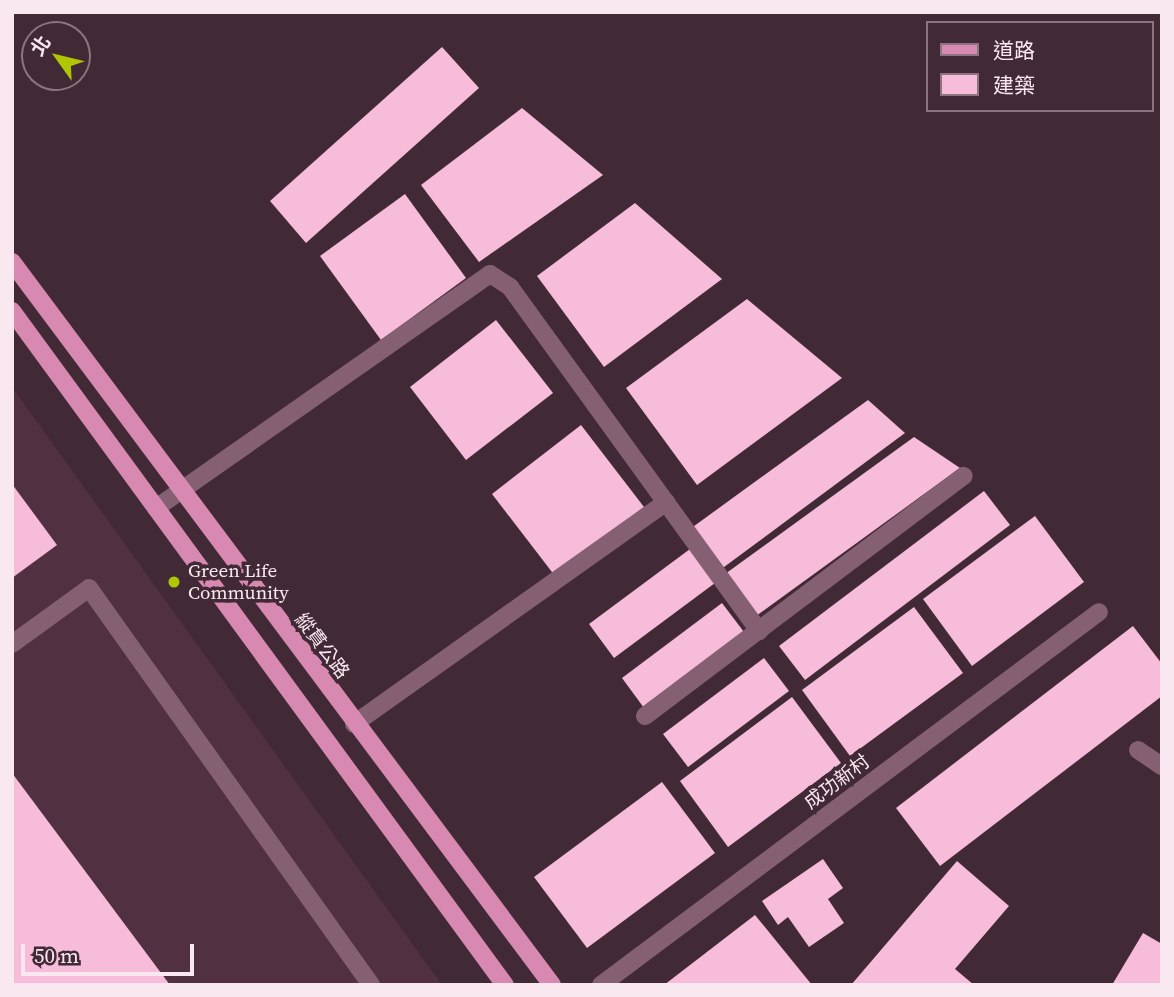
<!DOCTYPE html>
<html>
<head>
<meta charset="utf-8">
<style>
  body { margin:0 }
  #map { position:relative; width:1174px; height:997px; overflow:hidden; background:#422936; font-family:"Source Serif 4","Noto Sans TC",serif }
  div>[style] { position:absolute }
  .built>* { inset:0; background:#503041 }
  .building>* { inset:0; background:#f6bcd9 }
  .minor>* { height:18px; margin:-9px; padding:0 9px; transform-origin:9px; border-radius:9px; background:#855f72 }
  .major>* { height:18px; margin:-9px; padding:0 9px; transform-origin:9px; border-radius:9px; background:#d789b1 }
  .dots>* { width:19px; height:19px; translate:-50% -50%; box-sizing:border-box; border:4px solid #422936; border-radius:50% }
  span { translate:-50% -50%; white-space:nowrap; text-align:center; line-height:1.15; -webkit-text-stroke:7px #422936; paint-order:stroke }
  .poi-label { font-size:19px; color:#fae8f0 }
  .left { translate:0 -50%; text-align:left }
  .street-label { font-size:19px; color:#fae8f0 }
  .frame { position:absolute; inset:0; border:14px solid #fae8f0; pointer-events:none }
  .legend { position:absolute; left:926px; top:21px; width:228px; height:91px; box-sizing:border-box; background:#422936; border:2px solid #8c7580; margin:0; padding:9px 12px; list-style:none; font-size:21px; color:#fae8f0 }
  .legend li { display:flex; align-items:center; gap:14px; height:35px }
  .legend b { width:35px; border:2px solid #8c7580 }
  .north { position:absolute; left:21px; top:21px; width:70px; height:70px; box-sizing:border-box; background:#422936; border:2px solid #8c7580; border-radius:50%; rotate:304deg; font-size:19px; font-weight:700; line-height:28px; text-align:center; color:#fae8f0 }
  .north::after { content:''; display:block; margin:auto; width:24px; height:32px; background:#b0c503; clip-path:polygon(50% 0,100% 100%,50% 72%,0 100%) }
  .scale { position:absolute; left:21px; top:944px; width:173px; height:32px; box-sizing:border-box; border:4px solid #fae8f0; border-top:0; padding-left:9px; font-size:21px; line-height:24px; white-space:nowrap; color:#fae8f0; -webkit-text-stroke:5px #422936; paint-order:stroke }
</style>
</head>
<body>
<div id="map">
  <div class="built">
    <div style="clip-path:polygon(12px 387px,442px 985px,12px 985px)"></div>
  </div>
  <div class="building">
    <div style="clip-path:polygon(442px 47px,479px 88px,306px 243px,270px 201px)"></div>
    <div style="clip-path:polygon(522px 108px,603px 175px,479px 262px,421px 185px)"></div>
    <div style="clip-path:polygon(405px 194px,466px 278px,381px 340px,320px 256px)"></div>
    <div style="clip-path:polygon(635px 203px,722px 279px,604px 367px,537px 276px)"></div>
    <div style="clip-path:polygon(747px 299px,842px 378px,697px 485px,626px 388px)"></div>
    <div style="clip-path:polygon(496px 320px,553px 393px,466px 460px,410px 387px)"></div>
    <div style="clip-path:polygon(868px 400px,905px 433px,720px 570px,690px 529px)"></div>
    <div style="clip-path:polygon(581px 425px,644px 507px,555px 576px,492px 494px)"></div>
    <div style="clip-path:polygon(914px 437px,960px 468px,756px 616px,725px 574px)"></div>
    <div style="clip-path:polygon(12px 484px,57px 545px,12px 578px)"></div>
    <div style="clip-path:polygon(984px 491px,1010px 525px,805px 680px,779px 646px)"></div>
    <div style="clip-path:polygon(1035px 516px,1084px 582px,972px 666px,923px 599px)"></div>
    <div style="clip-path:polygon(690px 549px,715px 583px,614px 658px,589px 624px)"></div>
    <div style="clip-path:polygon(722px 603px,747px 636px,647px 712px,622px 678px)"></div>
    <div style="clip-path:polygon(914px 607px,963px 673px,850px 756px,802px 690px)"></div>
    <div style="clip-path:polygon(1133px 626px,1162px 664px,1162px 696px,940px 866px,896px 808px)"></div>
    <div style="clip-path:polygon(764px 658px,789px 691px,688px 767px,663px 734px)"></div>
    <div style="clip-path:polygon(792px 697px,841px 763px,728px 847px,680px 781px)"></div>
    <div style="clip-path:polygon(12px 773px,170px 985px,12px 985px)"></div>
    <div style="clip-path:polygon(662px 782px,715px 853px,587px 948px,534px 877px)"></div>
    <div style="clip-path:polygon(823px 859px,843px 888px,828px 899px,844px 923px,809px 947px,788px 917px,778px 925px,762px 901px)"></div>
    <div style="clip-path:polygon(957px 861px,1009px 906px,955px 969px,974px 985px,851px 985px)"></div>
    <div style="clip-path:polygon(755px 915px,812px 985px,664px 985px)"></div>
    <div style="clip-path:polygon(1143px 933px,1162px 944px,1162px 985px,1112px 985px)"></div>
  </div>
  <div class="minor">
    <div style="left:156px;top:508px;width:408px;rotate:-35deg"></div>
    <div style="left:490px;top:274px;width:24px;rotate:33deg"></div>
    <div style="left:510px;top:287px;width:425px;rotate:54.1deg"></div>
    <div style="left:12px;top:644px;width:95px;rotate:-36deg"></div>
    <div style="left:89px;top:588px;width:487px;rotate:54.6deg"></div>
    <div style="left:645px;top:716px;width:399px;rotate:-37deg"></div>
    <div style="left:354px;top:724px;width:383px;rotate:-35.4deg"></div>
    <div style="left:1138px;top:750px;width:29px;rotate:34deg"></div>
    <div style="left:601px;top:985px;width:622px;rotate:-36.83deg"></div>
  </div>
  <div class="major">
    <div style="left:12px;top:262px;width:902px;rotate:53.24deg"></div>
    <div style="left:12px;top:311px;width:835px;rotate:53.82deg"></div>
  </div>
  <div class="dots">
    <div style="left:174px;top:582px;background:#b0c503"></div>
  </div>
  <div class="poi-label">
    <span class="left" style="left:188px;top:582px">Green Life<br>Community</span>
  </div>
  <div class="street-label">
    <span style="left:322px;top:646px;rotate:53deg">縱貫公路</span>
    <span style="left:837px;top:782px;rotate:-37deg">成功新村</span>
  </div>
  <div class="frame"></div>
  <ul class="legend">
  <li><b style="height:9px;background:#d789b1"></b>道路</li>
  <li><b style="height:19px;background:#f6bcd9"></b>建築</li>
  </ul>
  <div class="north">北</div>
  <div class="scale">50 m</div>
</div>
</body>
</html>
